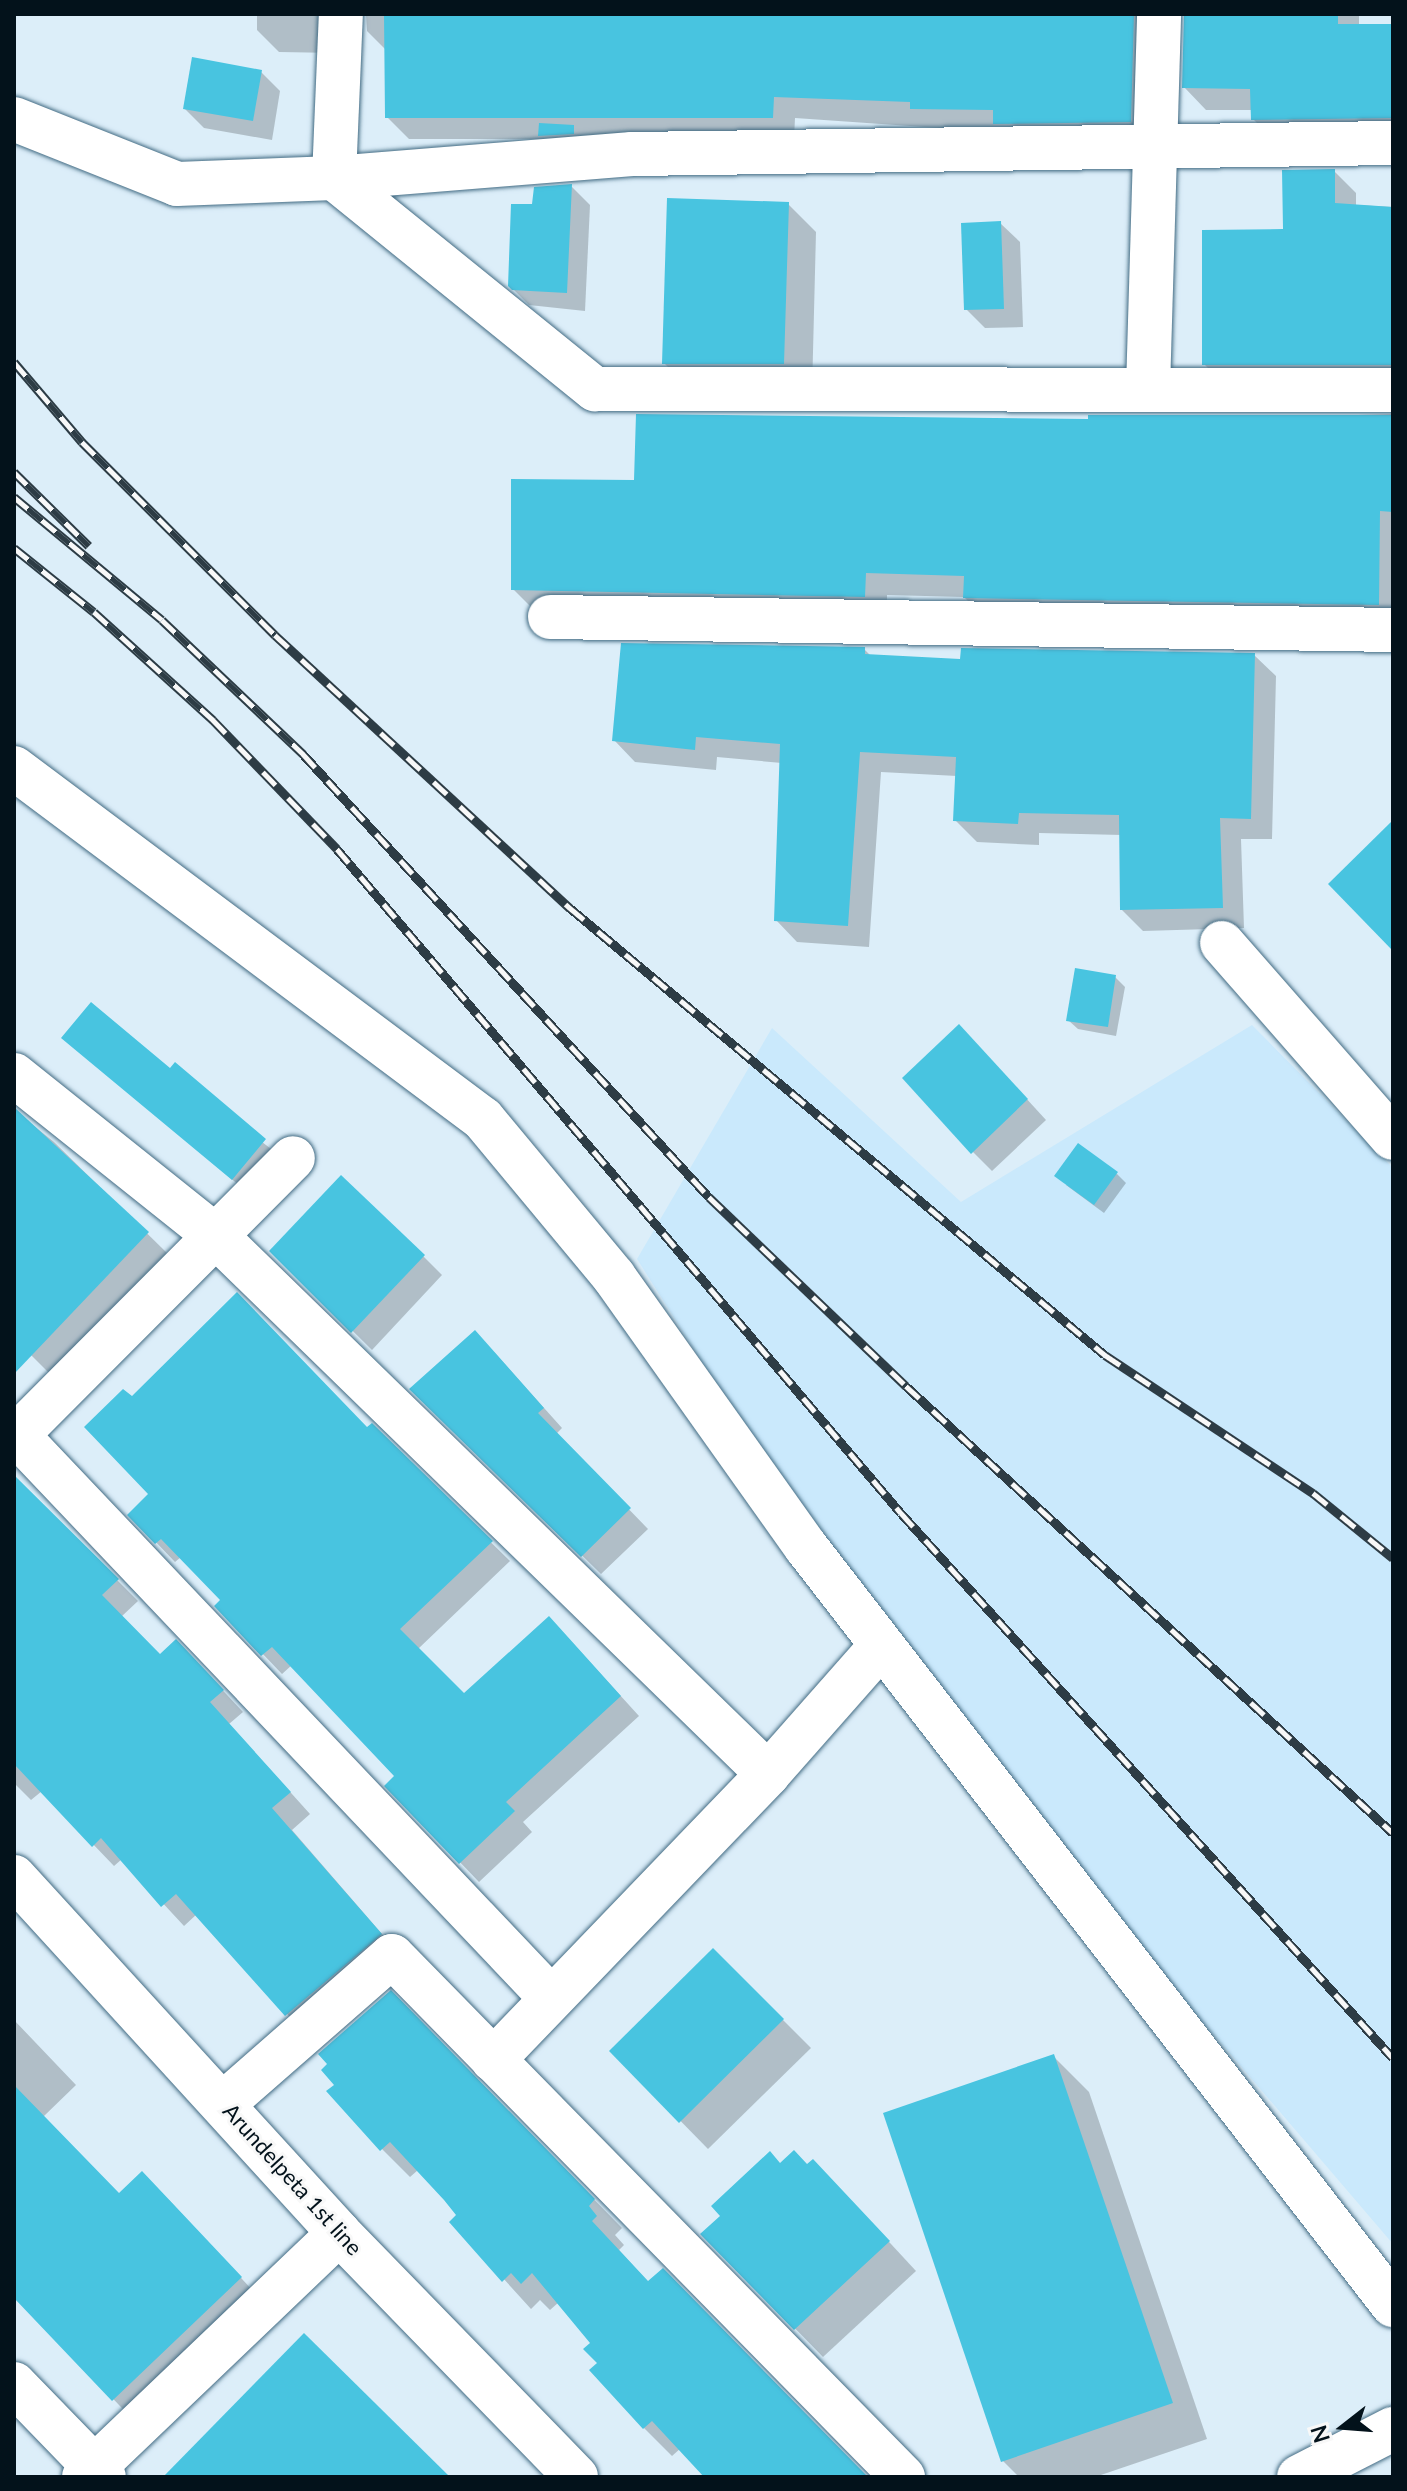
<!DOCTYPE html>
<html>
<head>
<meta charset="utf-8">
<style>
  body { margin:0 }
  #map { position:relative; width:1407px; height:2491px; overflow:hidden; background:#dceef9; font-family:Lato,sans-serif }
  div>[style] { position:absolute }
  .built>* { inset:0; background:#cae9fc }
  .shadow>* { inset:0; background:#0003 }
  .building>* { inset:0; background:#48c4e0 }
  .roads { filter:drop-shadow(0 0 2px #426b83) drop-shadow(0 0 2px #426b83) }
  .minor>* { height:44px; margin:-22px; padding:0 22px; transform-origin:22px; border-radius:22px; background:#fff }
  .rail>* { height:9px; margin-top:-4.5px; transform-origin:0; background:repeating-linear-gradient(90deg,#f8f8f8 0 18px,#2d3c45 0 36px); box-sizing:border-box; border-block:2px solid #2d3c45 }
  span { translate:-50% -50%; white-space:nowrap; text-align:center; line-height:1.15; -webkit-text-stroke:6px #f8f8f8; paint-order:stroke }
  .street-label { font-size:22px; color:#03121b }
  .frame { position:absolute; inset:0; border:16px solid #03121b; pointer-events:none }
  .north { position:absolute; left:1303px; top:2387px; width:80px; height:80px; -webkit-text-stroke:6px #f8f8f8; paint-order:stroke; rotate:253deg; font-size:22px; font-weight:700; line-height:32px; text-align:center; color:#03121b }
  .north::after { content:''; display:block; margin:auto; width:28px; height:36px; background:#03121b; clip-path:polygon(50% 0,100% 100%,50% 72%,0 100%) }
</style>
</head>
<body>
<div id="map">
  <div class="built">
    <div style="clip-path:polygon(1252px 1025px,1393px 1168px,1393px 2244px,881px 1646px,637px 1259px,772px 1028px,961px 1202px)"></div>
  </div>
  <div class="shadow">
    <div style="clip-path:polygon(257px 14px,351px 14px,337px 53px,279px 52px,257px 30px)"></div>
    <div style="clip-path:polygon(366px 14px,1175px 14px,1152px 143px,795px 118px,794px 139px,409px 139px,387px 117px,386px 50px,367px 31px)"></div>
    <div style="clip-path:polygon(1186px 14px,1359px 14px,1359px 26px,1393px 26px,1393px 140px,1275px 141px,1253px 119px,1253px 110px,1206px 110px,1184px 87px)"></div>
    <div style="clip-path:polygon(261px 72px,280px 91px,272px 140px,204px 128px,185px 109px)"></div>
    <div style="clip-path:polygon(1334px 171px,1356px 193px,1356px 205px,1393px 207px,1393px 386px,1226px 386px,1204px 364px,1285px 231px)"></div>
    <div style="clip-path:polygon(571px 186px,590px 205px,585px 311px,529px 305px,510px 286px,534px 206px)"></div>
    <div style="clip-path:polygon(788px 204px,816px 232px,812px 392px,692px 391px,664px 363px)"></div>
    <div style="clip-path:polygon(1000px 223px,1020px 242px,1023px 327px,985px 328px,966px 309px)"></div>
    <div style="clip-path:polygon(1393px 414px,1393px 626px,987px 620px,964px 597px,887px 595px,887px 618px,535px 611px,513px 589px,636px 482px,1185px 420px)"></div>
    <div style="clip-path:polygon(864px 649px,871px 656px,962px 661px,1254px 655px,1276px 676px,1272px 839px,1241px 839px,1244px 928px,1143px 931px,1122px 910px,1122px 835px,1039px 833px,1039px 845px,977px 842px,955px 820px,957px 776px,881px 772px,869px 947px,797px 942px,776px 920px,782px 763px,717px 757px,716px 770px,635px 762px,614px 740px)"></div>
    <div style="clip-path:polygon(1115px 977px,1125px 987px,1116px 1036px,1078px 1029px,1068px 1020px)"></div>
    <div style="clip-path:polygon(64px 1038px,170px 1071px,284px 1159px,253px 1197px)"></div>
    <div style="clip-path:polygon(978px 1046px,1046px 1120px,992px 1171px,973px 1152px)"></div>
    <div style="clip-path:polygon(14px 1110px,54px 1142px,167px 1253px,51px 1375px,14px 1338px)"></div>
    <div style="clip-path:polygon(1117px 1174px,1126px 1183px,1104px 1213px,1066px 1185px)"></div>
    <div style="clip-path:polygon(272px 1251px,423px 1256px,442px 1275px,372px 1350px)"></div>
    <div style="clip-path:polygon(494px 1352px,562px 1428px,556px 1434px,648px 1529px,601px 1574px,412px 1389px)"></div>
    <div style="clip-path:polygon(132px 1399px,368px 1429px,372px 1426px,510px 1561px,418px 1649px,464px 1696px,568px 1638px,639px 1716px,523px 1822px,532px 1832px,479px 1882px,387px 1786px,397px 1776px,292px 1665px,282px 1674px,217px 1606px,223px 1600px,181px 1557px,175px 1562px,130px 1515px,151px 1494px)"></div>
    <div style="clip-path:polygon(22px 1485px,138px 1601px,121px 1617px,160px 1657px,197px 1663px,243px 1712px,229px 1724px,310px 1814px,292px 1830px,401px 1956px,307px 2036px,197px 1914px,184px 1926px,122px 1859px,114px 1866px,42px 1791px,31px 1800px,14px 1783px,14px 1493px)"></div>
    <div style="clip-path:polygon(713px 1950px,811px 2048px,708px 2149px,612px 2051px)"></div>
    <div style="clip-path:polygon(391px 1993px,622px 2228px,615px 2235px,624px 2245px,619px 2250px,649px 2283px,866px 2477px,713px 2477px,681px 2448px,672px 2456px,644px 2428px,600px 2363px,592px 2343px,559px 2302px,550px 2310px,540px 2300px,531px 2309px,452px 2222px,459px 2216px,418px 2170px,410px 2177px,382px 2149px,337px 2085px)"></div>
    <div style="clip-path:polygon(14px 2020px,76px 2085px,43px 2117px,119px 2195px,169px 2200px,267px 2306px,140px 2427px,14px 2295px)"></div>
    <div style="clip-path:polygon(1054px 2057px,1089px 2092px,1207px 2439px,1095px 2477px,1019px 2477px,1003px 2461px)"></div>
    <div style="clip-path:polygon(781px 2165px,808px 2167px,841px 2190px,916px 2271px,823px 2357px,703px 2234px)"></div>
  </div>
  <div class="building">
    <div style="clip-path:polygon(384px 14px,1134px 14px,1131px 122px,993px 124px,993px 110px,910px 109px,910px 102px,774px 97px,773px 118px,385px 118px)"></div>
    <div style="clip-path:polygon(1184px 14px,1338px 14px,1338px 24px,1393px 24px,1393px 118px,1251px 120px,1250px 89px,1182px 88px)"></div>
    <div style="clip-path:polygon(192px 57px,262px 70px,253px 121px,183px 109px)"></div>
    <div style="clip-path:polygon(539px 123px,574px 125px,574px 134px,538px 136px)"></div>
    <div style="clip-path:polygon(1335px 169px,1335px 203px,1393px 207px,1393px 365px,1202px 365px,1202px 230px,1283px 229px,1282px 170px)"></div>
    <div style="clip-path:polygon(572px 184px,567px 293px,512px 290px,508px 286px,511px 204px,532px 204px,534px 187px)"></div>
    <div style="clip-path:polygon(667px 198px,789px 202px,784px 364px,662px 364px)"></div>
    <div style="clip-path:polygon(1001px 221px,1004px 309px,964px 310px,961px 223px)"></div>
    <div style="clip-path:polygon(636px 414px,1088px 419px,1088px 415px,1393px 415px,1393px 512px,1380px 511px,1379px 605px,963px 598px,964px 576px,866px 573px,865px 597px,511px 590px,511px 479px,634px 480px)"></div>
    <div style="clip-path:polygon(621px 643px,865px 647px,865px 654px,960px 659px,961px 648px,1255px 653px,1251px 819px,1220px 818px,1223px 908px,1120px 910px,1119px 815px,1019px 813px,1018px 824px,953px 821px,956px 757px,860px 752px,848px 926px,774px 921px,780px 744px,696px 737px,695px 750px,612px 741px)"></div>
    <div style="clip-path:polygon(1393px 820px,1393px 951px,1328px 884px)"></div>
    <div style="clip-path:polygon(1075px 968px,1116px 975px,1108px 1027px,1066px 1021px)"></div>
    <div style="clip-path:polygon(91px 1002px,170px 1068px,175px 1062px,266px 1139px,232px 1180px,61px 1038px)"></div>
    <div style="clip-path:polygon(959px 1024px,1028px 1099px,971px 1154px,902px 1078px)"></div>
    <div style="clip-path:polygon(14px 1107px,149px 1232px,14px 1374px)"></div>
    <div style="clip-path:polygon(1078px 1143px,1118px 1172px,1094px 1205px,1054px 1176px)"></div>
    <div style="clip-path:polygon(341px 1175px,425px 1255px,351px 1333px,269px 1251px)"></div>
    <div style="clip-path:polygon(237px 1292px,367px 1427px,372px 1423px,493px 1541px,400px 1629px,464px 1693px,549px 1616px,621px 1696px,506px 1802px,515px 1811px,459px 1864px,384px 1786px,394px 1776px,272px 1647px,261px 1656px,214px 1606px,220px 1600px,161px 1539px,155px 1544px,127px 1515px,148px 1494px,84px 1427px,123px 1389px,132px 1396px)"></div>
    <div style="clip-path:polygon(475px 1330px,544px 1408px,538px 1413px,631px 1508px,581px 1557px,409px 1389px)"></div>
    <div style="clip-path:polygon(14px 1475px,119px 1579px,102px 1595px,160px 1654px,176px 1639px,224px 1690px,210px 1702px,291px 1792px,272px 1808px,382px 1934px,285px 2016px,176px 1894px,161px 1907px,101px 1838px,92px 1847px,14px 1764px)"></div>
    <div style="clip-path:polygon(713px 1948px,784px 2019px,679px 2123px,609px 2051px)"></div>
    <div style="clip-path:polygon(391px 1990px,595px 2199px,589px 2206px,597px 2216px,592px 2221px,648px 2281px,663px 2268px,868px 2477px,704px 2477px,652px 2421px,643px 2429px,589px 2370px,597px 2363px,583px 2349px,590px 2343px,532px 2273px,521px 2284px,511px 2273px,502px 2282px,449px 2222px,456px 2215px,444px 2200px,390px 2142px,380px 2151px,326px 2091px,334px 2085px,321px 2070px,327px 2064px,318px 2054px)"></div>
    <div style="clip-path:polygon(1054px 2054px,1173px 2403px,1001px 2462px,883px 2113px)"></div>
    <div style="clip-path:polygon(14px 2085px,119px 2193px,142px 2171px,242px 2277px,112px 2401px,14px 2298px)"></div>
    <div style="clip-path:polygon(794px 2150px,807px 2164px,813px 2159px,890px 2241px,794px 2330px,700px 2234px,720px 2216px,711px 2206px,770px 2151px,780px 2163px)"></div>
    <div style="clip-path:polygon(304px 2333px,450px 2477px,163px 2477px)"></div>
  </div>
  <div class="roads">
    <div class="minor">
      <div style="left:14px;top:119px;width:175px;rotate:21.7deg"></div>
      <div style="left:177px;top:184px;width:157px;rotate:-2.2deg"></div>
      <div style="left:334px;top:178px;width:164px;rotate:-87.6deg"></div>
      <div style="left:1393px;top:143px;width:761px;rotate:179.17deg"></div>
      <div style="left:632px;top:154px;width:299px;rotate:175.4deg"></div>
      <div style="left:334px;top:178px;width:336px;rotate:39deg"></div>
      <div style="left:595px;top:389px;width:798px;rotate:0.07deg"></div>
      <div style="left:1148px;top:389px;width:375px;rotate:-88.3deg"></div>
      <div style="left:550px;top:617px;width:843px;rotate:0.88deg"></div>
      <div style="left:14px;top:768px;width:586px;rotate:36.81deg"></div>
      <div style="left:483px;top:1119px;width:205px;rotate:50.3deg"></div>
      <div style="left:614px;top:1277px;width:331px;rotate:54.6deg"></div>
      <div style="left:806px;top:1547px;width:959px;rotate:52.25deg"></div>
      <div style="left:1222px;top:943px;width:259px;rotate:48.8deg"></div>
      <div style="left:14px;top:1075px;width:261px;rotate:38.6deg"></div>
      <div style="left:218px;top:1238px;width:768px;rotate:44.26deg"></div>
      <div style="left:14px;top:1432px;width:779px;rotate:46.51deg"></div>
      <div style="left:14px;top:1438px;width:395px;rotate:-45.1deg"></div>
      <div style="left:14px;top:1877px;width:482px;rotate:47.6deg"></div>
      <div style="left:339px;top:2233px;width:340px;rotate:45.8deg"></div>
      <div style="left:493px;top:2060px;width:397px;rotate:-46.1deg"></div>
      <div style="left:768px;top:1774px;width:171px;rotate:-48.6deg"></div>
      <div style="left:224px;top:2103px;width:223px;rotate:-41.2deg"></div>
      <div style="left:392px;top:1956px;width:730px;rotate:45.56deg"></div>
      <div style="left:14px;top:2384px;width:129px;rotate:45.9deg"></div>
      <div style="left:84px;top:2477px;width:353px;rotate:-43.7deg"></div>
      <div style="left:1299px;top:2477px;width:106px;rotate:-27.1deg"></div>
    </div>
  </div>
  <div class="rail">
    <div style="left:14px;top:362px;width:105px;rotate:49.6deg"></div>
    <div style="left:82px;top:442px;width:273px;rotate:45deg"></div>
    <div style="left:275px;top:635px;width:402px;rotate:42.8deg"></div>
    <div style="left:570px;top:908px;width:697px;rotate:39.88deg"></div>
    <div style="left:1105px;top:1355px;width:250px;rotate:33.6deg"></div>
    <div style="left:1313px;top:1493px;width:103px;rotate:39.1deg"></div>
    <div style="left:14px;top:472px;width:105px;rotate:44.6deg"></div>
    <div style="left:14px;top:497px;width:192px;rotate:39.7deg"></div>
    <div style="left:162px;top:620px;width:195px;rotate:43.5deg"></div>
    <div style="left:303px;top:754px;width:601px;rotate:47.5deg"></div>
    <div style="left:709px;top:1197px;width:273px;rotate:43.8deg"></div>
    <div style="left:906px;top:1386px;width:661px;rotate:42.55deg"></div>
    <div style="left:14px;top:548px;width:102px;rotate:38.7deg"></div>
    <div style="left:94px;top:612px;width:161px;rotate:42.2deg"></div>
    <div style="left:213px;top:720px;width:179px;rotate:46.1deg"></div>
    <div style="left:337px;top:849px;width:871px;rotate:49.66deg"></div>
    <div style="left:901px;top:1513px;width:734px;rotate:47.93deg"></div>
  </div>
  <div class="street-label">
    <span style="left:293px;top:2179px;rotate:48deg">Arundelpeta 1st line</span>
  </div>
  <div class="frame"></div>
  <div class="north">N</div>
</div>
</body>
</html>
